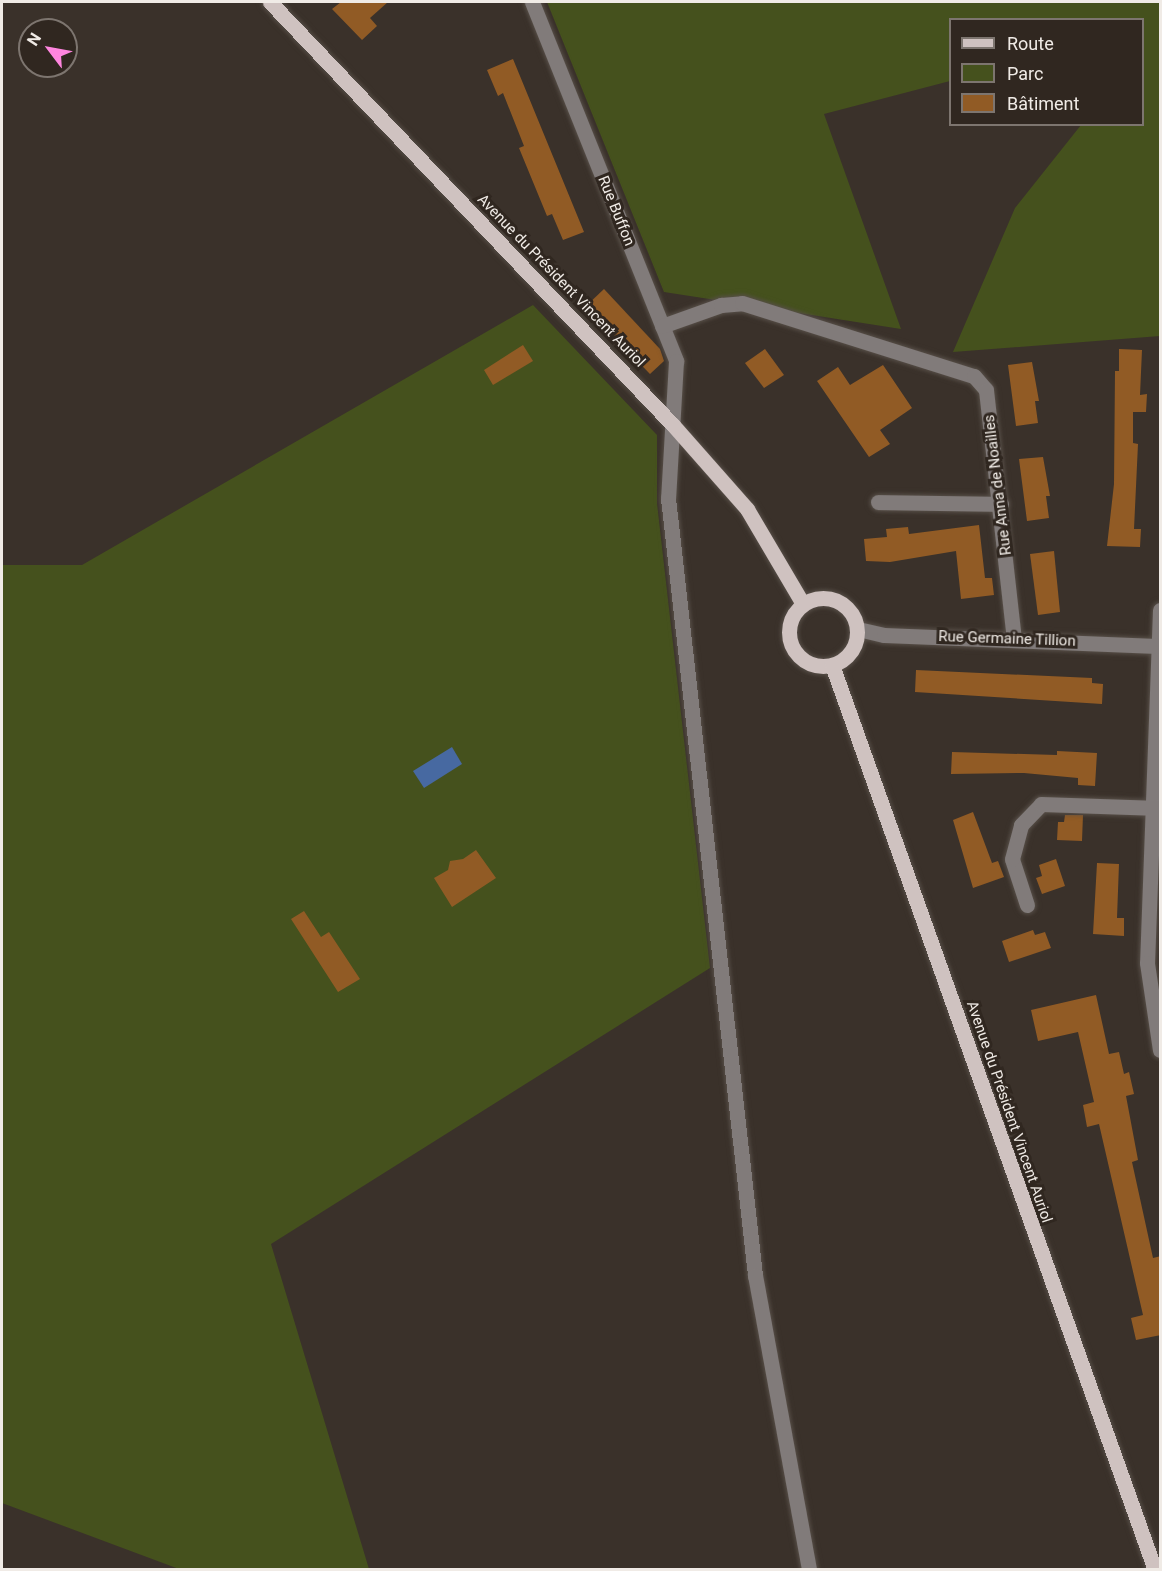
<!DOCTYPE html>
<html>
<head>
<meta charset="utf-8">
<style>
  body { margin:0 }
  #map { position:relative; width:1162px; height:1571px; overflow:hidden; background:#3a312a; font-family:Roboto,sans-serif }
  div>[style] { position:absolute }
  .green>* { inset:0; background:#45511d }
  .water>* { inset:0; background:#4769a1 }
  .building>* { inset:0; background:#915b25 }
  .roads { filter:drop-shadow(0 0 2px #574f48) drop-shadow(0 0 2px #574f48) }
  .minor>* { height:15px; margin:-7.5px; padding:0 7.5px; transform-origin:7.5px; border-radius:7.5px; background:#817b7a }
  .major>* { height:15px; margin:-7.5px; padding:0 7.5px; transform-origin:7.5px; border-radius:7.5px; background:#cfc2c0 }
  .major>.ring { margin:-7.5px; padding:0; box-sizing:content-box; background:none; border:15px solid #cfc2c0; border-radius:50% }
  span { translate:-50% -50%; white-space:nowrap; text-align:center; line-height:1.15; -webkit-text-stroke:6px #302720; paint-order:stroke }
  .street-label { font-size:15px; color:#f0ebe6 }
  .frame { position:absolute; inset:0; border:3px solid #f0ebe6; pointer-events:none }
  .legend { position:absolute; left:949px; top:18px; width:195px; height:108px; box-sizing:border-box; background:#302720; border:2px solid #7d756f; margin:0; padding:8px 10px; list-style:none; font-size:18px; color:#f0ebe6 }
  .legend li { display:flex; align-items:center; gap:12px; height:30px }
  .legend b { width:30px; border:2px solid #7d756f }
  .north { position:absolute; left:18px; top:18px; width:60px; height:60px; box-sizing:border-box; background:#302720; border:2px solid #7d756f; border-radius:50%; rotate:302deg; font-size:16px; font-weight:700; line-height:24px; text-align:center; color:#f0ebe6 }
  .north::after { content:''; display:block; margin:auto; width:21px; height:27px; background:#ff85df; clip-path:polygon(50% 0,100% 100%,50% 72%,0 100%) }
</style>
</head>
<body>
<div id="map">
  <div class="green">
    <div style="clip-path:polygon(547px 2px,1160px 2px,1160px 336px,953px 352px,1015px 208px,1081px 125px,1142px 124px,1142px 20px,950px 20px,950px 81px,824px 114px,901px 329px,664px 292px)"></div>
    <div style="clip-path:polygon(533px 305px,657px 435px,657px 503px,710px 968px,271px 1244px,369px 1569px,179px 1569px,2px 1503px,2px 565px,82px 565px)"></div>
  </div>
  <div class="water">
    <div style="clip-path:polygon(452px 747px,462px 764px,424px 788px,413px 771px)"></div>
  </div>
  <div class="building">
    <div style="clip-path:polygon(341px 2px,388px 2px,370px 18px,377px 26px,362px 40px,332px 9px)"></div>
    <div style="clip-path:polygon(513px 59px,584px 232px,563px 240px,552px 214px,547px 216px,519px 148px,524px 146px,503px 93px,498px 96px,487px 70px)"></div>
    <div style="clip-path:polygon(604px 289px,660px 349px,664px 361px,650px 374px,585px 307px)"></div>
    <div style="clip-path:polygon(523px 345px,533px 361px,493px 385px,484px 370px)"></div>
    <div style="clip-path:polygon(765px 349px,784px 375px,764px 388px,745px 363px)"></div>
    <div style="clip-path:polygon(1119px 349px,1142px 350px,1140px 395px,1147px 394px,1146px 412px,1133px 412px,1133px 443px,1138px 444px,1134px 529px,1141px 529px,1140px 547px,1107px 546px,1114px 484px,1115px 371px,1119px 371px)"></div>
    <div style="clip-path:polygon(1032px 362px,1039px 401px,1035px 401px,1038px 423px,1016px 426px,1008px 365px)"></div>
    <div style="clip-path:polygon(883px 365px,912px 408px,880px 430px,890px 444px,869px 457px,817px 381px,838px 367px,850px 385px)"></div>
    <div style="clip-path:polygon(1043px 457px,1050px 496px,1046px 496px,1049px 518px,1027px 521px,1019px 459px)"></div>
    <div style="clip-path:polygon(979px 525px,985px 578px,992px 578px,994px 595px,961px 599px,956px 551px,890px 562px,866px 561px,864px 539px,887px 537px,886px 529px,908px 527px,909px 534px)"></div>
    <div style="clip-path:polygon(1054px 551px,1060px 612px,1038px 615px,1030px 554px)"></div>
    <div style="clip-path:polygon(916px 670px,1092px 678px,1092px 683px,1103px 684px,1102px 704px,915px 692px)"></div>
    <div style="clip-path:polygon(1057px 751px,1097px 753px,1095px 786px,1078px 785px,1078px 778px,1024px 773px,951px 774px,952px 752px,1057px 755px)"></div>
    <div style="clip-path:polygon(973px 812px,992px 863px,998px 861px,1004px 877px,973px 888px,953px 820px)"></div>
    <div style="clip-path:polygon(1065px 815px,1083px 815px,1082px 841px,1057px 840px,1058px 822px,1064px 822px)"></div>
    <div style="clip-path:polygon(476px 850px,496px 878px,452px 907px,434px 878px,448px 870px,450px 861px,463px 859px)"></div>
    <div style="clip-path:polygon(1056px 859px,1065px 886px,1042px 894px,1036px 878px,1042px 876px,1039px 865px)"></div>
    <div style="clip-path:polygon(1097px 863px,1119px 864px,1117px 918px,1124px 918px,1124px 936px,1093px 934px)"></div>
    <div style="clip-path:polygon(304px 911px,321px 937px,329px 932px,360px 979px,338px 992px,291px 919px)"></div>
    <div style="clip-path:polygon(1033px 930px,1035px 935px,1045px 932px,1051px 948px,1009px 962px,1002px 941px)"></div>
    <div style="clip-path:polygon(1096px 995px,1109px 1054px,1119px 1052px,1124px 1074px,1129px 1072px,1134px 1094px,1126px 1096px,1138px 1160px,1132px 1162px,1153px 1258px,1161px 1256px,1161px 1335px,1136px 1340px,1131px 1318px,1143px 1315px,1099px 1124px,1087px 1127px,1083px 1105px,1094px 1102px,1078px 1032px,1038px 1041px,1031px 1010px)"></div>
  </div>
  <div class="roads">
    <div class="minor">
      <div style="left:532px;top:2px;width:387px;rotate:68.1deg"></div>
      <div style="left:676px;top:361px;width:137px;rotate:93.3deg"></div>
      <div style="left:668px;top:498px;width:782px;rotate:83.61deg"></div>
      <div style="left:755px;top:1275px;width:300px;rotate:79.6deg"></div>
      <div style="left:662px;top:326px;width:63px;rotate:-19.6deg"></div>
      <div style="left:721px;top:305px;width:21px;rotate:-5deg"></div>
      <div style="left:742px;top:303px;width:243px;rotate:17.5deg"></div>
      <div style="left:974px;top:376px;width:18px;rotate:49deg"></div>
      <div style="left:986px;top:390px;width:250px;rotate:83.6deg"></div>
      <div style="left:878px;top:502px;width:123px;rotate:0.9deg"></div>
      <div style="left:1160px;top:610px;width:353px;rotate:92.1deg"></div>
      <div style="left:1147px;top:963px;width:88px;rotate:81.5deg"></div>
      <div style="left:858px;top:629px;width:27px;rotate:13deg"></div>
      <div style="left:884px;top:635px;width:273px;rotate:2.3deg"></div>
      <div style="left:1027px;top:905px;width:48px;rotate:-108.1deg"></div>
      <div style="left:1012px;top:859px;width:35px;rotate:-75deg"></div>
      <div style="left:1021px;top:825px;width:29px;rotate:-46deg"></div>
      <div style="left:1041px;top:804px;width:118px;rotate:1.9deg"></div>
    </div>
    <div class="major">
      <div style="left:270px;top:2px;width:584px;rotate:46.39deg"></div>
      <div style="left:673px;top:425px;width:112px;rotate:48.6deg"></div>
      <div style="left:747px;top:509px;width:110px;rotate:59.5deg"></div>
      <div class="ring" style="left:789px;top:598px;width:53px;height:53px"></div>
      <div style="left:832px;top:665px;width:961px;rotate:70.36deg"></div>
    </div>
  </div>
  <div class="street-label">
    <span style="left:616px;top:211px;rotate:68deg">Rue Buffon</span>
    <span style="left:561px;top:281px;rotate:46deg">Avenue du Président Vincent Auriol</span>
    <span style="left:998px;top:485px;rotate:-97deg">Rue Anna de Noailles</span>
    <span style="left:1007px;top:639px;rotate:2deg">Rue Germaine Tillion</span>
    <span style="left:1009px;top:1112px;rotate:71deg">Avenue du Président Vincent Auriol</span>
  </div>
  <div class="frame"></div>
  <ul class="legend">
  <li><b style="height:8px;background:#cfc2c0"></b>Route</li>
  <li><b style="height:16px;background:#45511d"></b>Parc</li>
  <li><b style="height:16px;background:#915b25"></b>Bâtiment</li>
  </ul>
  <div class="north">N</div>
</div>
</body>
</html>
